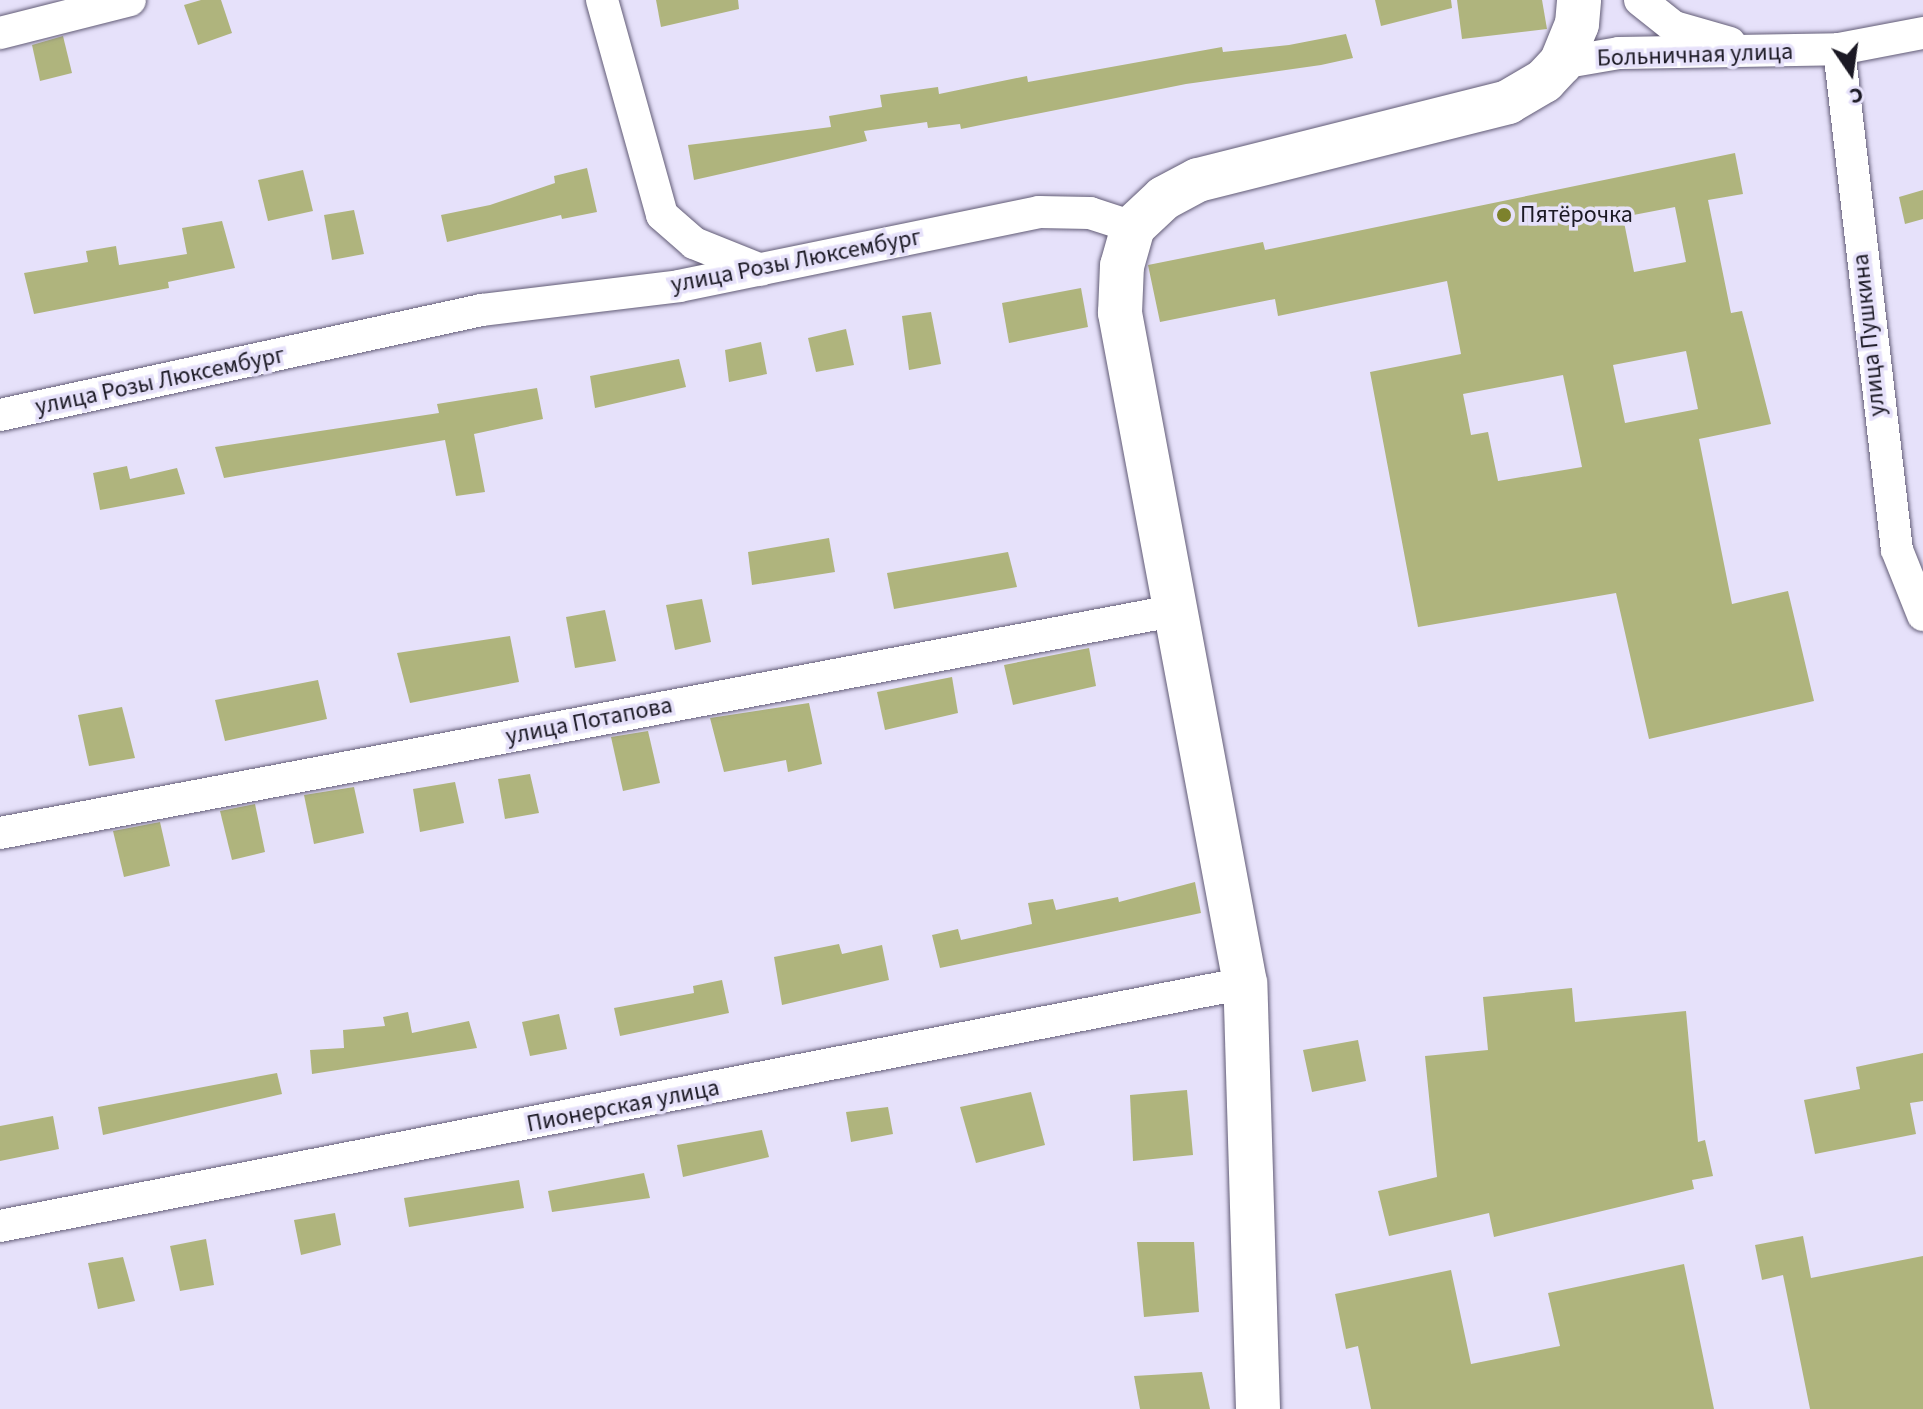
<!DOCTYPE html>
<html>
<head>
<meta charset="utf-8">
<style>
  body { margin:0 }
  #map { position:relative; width:1923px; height:1409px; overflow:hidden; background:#e6e1fa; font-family:"Source Sans 3",sans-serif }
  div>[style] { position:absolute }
  .building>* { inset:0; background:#afb47d }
  .roads { filter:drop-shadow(0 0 2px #625c76) drop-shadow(0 0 2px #625c76) }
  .minor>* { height:32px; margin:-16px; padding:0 16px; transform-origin:16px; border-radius:16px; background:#fff }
  .secondary>* { height:44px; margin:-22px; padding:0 22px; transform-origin:22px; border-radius:22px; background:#fff }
  .dots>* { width:22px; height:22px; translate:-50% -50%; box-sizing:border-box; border:4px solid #e6e1fa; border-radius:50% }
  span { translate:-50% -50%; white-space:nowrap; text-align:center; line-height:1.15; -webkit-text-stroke:7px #e6e1fa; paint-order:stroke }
  .street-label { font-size:24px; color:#1b1924 }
  .poi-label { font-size:24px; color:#1b1924 }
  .left { translate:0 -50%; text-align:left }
  .north { position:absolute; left:1811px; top:32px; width:80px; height:80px; -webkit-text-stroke:6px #e6e1fa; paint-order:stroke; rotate:167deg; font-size:22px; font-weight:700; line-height:32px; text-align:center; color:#1b1924 }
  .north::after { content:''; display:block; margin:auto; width:28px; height:36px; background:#1b1924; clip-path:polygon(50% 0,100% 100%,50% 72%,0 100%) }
</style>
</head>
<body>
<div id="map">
  <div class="building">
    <div style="clip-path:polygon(201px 0,221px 0,232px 33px,198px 45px,184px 5px)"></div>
    <div style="clip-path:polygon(656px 0,738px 0,739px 9px,661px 27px)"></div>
    <div style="clip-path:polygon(1375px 0,1451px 0,1452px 8px,1381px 26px)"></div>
    <div style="clip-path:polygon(1457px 0,1542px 0,1547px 29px,1462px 39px)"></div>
    <div style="clip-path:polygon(1346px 34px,1353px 58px,1321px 65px,1186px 84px,961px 129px,960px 124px,928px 128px,927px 122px,864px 131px,867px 141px,694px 180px,688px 145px,831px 127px,829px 116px,882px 107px,880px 95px,938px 87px,939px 94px,1027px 76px,1028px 82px,1222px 47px,1223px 52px,1289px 45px)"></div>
    <div style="clip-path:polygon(63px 36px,72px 73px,40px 81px,32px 45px)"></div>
    <div style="clip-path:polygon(evenodd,1735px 153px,1743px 194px,1708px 200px,1731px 313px,1742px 311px,1771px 424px,1699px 439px,1732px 604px,1788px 591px,1814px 701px,1649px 739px,1616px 593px,1418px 627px,1370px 372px,1461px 354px,1447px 281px,1278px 316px,1275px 299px,1160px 322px,1148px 265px,1263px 242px,1265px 250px,1735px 153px,1675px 207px,1686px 262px,1634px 272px,1623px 217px,1675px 207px,1735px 153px,1686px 351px,1698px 409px,1625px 423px,1613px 365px,1686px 351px,1735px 153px,1563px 375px,1582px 467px,1498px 481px,1488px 432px,1471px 435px,1463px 394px,1563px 375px)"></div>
    <div style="clip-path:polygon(587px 168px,597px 212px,562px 219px,561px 215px,447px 242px,441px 215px,490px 205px,555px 183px,554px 176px)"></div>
    <div style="clip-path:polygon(303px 170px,313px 211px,268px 221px,258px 180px)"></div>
    <div style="clip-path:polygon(1923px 190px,1923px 219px,1905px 224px,1899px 197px)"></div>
    <div style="clip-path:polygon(354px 210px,364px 254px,332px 260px,324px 215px)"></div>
    <div style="clip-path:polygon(222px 221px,235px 268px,168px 282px,169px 288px,34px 314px,24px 273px,88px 262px,86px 251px,116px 246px,119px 265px,187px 254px,182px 228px)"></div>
    <div style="clip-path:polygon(1081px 288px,1088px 327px,1009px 343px,1002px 303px)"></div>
    <div style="clip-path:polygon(931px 312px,941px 364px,909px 370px,902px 316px)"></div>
    <div style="clip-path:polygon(846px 329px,854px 365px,816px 372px,808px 338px)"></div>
    <div style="clip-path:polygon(761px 342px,767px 374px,729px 382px,725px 350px)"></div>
    <div style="clip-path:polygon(679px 359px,686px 387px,595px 408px,590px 376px)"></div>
    <div style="clip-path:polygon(537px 388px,543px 419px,474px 434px,485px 492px,456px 496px,445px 440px,224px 478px,215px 447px,439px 413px,437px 404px)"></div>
    <div style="clip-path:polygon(127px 466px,130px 479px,177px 468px,185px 494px,100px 510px,93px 473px)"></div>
    <div style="clip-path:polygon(829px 538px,835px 572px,752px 585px,748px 552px)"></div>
    <div style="clip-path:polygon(1008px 552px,1017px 587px,894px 609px,887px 573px)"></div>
    <div style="clip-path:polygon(702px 599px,711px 642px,675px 650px,666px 605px)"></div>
    <div style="clip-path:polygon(605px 610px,616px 661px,575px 668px,566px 617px)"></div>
    <div style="clip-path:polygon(510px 636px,519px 682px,410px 703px,397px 653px)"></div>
    <div style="clip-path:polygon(1089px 648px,1096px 686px,1013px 705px,1004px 665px)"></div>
    <div style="clip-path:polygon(952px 677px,958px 713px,885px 730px,877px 692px)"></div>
    <div style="clip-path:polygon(318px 680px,327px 719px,225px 741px,215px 700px)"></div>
    <div style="clip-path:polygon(809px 703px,822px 764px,788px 772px,786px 760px,724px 772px,710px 718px)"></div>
    <div style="clip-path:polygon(122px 707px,135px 758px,89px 766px,78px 715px)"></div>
    <div style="clip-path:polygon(648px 731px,660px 783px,623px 791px,611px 737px)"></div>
    <div style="clip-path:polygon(530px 774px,539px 813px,505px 819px,498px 779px)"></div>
    <div style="clip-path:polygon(455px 782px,464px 823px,420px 832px,413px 789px)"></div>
    <div style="clip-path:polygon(354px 787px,364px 833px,314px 844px,304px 795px)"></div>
    <div style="clip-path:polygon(255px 804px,265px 852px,232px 860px,220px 811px)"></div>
    <div style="clip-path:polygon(160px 822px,170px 866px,124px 877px,113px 831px)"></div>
    <div style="clip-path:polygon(1195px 882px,1201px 913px,940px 968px,932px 935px,958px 929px,961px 940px,1032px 924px,1028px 903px,1053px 899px,1056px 910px,1118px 897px,1119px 902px)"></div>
    <div style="clip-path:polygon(839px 944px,842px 954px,882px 945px,889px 980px,782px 1005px,774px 957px)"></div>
    <div style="clip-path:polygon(722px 980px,729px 1013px,620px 1036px,614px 1008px,694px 993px,693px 986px)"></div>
    <div style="clip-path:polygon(1572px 988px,1575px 1022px,1686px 1011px,1698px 1142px,1705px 1140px,1713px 1176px,1692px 1180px,1694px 1189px,1494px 1237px,1489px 1213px,1389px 1236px,1378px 1191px,1437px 1177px,1425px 1056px,1488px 1050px,1483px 997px)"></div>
    <div style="clip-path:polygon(408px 1012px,412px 1033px,469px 1021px,477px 1048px,312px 1074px,310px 1050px,344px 1048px,343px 1030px,385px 1026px,383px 1017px)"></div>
    <div style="clip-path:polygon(559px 1014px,567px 1049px,530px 1056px,522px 1022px)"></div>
    <div style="clip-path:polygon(1358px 1040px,1366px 1081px,1312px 1092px,1303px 1050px)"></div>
    <div style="clip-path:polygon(1923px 1053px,1923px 1101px,1910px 1103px,1916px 1134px,1815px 1154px,1804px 1100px,1860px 1089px,1856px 1067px)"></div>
    <div style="clip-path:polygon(277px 1073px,282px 1094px,103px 1135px,98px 1107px)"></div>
    <div style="clip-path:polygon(1187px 1090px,1193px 1155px,1133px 1161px,1130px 1095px)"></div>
    <div style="clip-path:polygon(1031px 1092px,1045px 1145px,976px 1163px,960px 1107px)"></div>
    <div style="clip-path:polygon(888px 1107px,893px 1134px,851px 1142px,846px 1112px)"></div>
    <div style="clip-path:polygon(53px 1116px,59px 1149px,0 1161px,0 1126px)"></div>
    <div style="clip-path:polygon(762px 1130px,769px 1157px,683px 1177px,677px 1145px)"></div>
    <div style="clip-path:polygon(644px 1173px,650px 1198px,552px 1212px,548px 1191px)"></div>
    <div style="clip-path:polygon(519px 1180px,524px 1208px,409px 1227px,404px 1198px)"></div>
    <div style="clip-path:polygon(335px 1213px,341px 1245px,301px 1255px,294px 1220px)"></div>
    <div style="clip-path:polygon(1803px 1236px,1811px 1278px,1923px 1256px,1923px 1409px,1810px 1409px,1783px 1275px,1762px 1280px,1755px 1245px)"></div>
    <div style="clip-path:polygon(206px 1239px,214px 1285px,180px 1291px,170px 1246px)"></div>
    <div style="clip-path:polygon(1137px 1242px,1194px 1242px,1199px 1312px,1144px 1317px)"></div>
    <div style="clip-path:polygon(123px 1257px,135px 1301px,98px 1309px,88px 1263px)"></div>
    <div style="clip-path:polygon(1684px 1264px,1714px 1409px,1371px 1409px,1358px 1346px,1346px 1349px,1335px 1294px,1451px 1270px,1471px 1364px,1560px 1346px,1548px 1293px)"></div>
    <div style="clip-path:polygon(1202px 1372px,1210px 1409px,1140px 1409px,1134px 1376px)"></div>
  </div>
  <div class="roads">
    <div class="minor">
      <div style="left:602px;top:0;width:223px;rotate:74.4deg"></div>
      <div style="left:662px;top:215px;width:43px;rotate:41.2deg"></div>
      <div style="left:694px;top:243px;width:72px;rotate:21.9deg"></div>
      <div style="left:1640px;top:0;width:43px;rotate:38.5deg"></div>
      <div style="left:1674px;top:27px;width:58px;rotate:15.9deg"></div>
      <div style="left:0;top:33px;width:134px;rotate:-14.2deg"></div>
      <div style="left:1839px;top:49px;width:504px;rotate:83.4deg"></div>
      <div style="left:1897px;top:550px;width:70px;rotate:68.2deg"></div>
      <div style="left:1561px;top:63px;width:59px;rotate:-9.8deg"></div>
      <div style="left:1619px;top:53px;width:220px;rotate:-1deg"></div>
      <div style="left:1839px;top:49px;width:86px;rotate:-10.8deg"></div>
      <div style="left:0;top:415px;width:493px;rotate:-12.3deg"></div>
      <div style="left:482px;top:310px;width:198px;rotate:-6.9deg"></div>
      <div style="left:679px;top:286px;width:368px;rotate:-11.6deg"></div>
      <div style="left:1039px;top:212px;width:51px;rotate:1.1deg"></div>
      <div style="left:1090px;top:213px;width:45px;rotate:18deg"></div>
      <div style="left:0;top:833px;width:1199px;rotate:-10.72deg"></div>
      <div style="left:0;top:1226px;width:1268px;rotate:-11.04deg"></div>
    </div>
    <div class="secondary">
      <div style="left:1258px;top:1409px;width:426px;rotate:-91.7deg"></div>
      <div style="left:1245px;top:983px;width:682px;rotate:-100.57deg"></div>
      <div style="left:1120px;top:313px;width:47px;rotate:-87.6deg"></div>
      <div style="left:1122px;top:266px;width:41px;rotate:-74.2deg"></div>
      <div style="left:1133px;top:227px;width:42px;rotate:-43.1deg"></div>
      <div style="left:1164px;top:198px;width:38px;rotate:-28deg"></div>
      <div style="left:1198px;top:180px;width:320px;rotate:-14.1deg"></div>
      <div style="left:1508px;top:102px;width:42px;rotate:-30.3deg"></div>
      <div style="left:1544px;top:81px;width:25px;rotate:-47deg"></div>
      <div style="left:1561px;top:63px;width:42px;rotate:-67.7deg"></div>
      <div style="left:1577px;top:24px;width:24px;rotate:-85deg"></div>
    </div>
  </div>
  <div class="dots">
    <div style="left:1504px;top:215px;background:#7d822c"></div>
  </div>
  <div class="street-label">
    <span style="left:1695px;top:55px;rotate:-2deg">Больничная улица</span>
    <span style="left:796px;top:261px;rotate:-11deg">улица Розы Люксембург</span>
    <span style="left:1869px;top:335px;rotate:-96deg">улица Пушкина</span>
    <span style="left:160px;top:381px;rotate:-12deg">улица Розы Люксембург</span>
    <span style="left:589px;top:721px;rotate:-11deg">улица Потапова</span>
    <span style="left:623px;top:1106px;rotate:-11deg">Пионерская улица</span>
  </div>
  <div class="poi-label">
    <span class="left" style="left:1520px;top:215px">Пятёрочка</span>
  </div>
  <div class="north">С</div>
</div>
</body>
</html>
